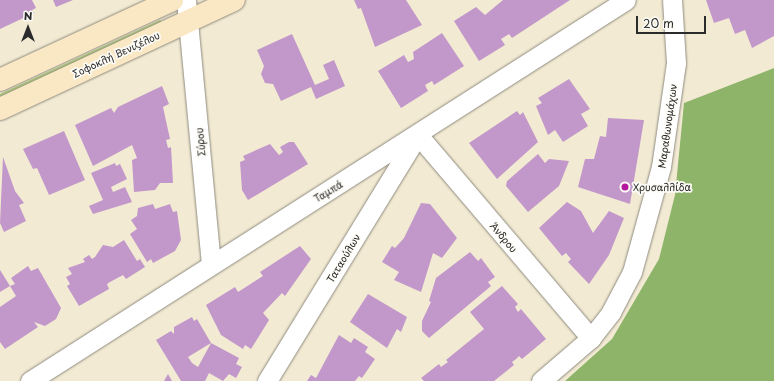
<!DOCTYPE html>
<html>
<head>
<meta charset="utf-8">
<style>
  body { margin:0 }
  #map { position:relative; width:774px; height:381px; overflow:hidden; background:#f2ead3; font-family:"Playpen Sans",sans-serif }
  div>[style] { position:absolute }
  .green>* { inset:0; background:#b2d279 }
  .forest>* { inset:0; background:#8db469 }
  .building>* { inset:0; background:#c298ca }
  .roads { filter:drop-shadow(0 0 1px #8e8a7f) drop-shadow(0 0 1px #8e8a7f) }
  .street>* { height:19px; margin:-9.5px; padding:0 9.5px; transform-origin:9.5px; border-radius:9.5px; background:#fff }
  .secondary>* { height:22px; margin:-11px; padding:0 11px; transform-origin:11px; border-radius:11px; background:#fae7c3 }
  .dots>* { width:11px; height:11px; translate:-50% -50%; box-sizing:border-box; border:2px solid #fdfcf7; border-radius:50% }
  span { translate:-50% -50%; white-space:nowrap; text-align:center; line-height:1.15; -webkit-text-stroke:3.5px #fdfcf7; paint-order:stroke }
  .street-label { font-size:10px; color:#2b2b2b }
  .poi-label { font-size:10px; color:#2b2b2b }
  .left { translate:0 -50%; text-align:left }
  .north { position:absolute; left:8px; top:8px; width:40px; height:40px; -webkit-text-stroke:3px #fdfcf7; paint-order:stroke; rotate:0deg; font-size:11px; font-weight:700; line-height:16px; text-align:center; color:#2b2b2b }
  .north::after { content:''; display:block; margin:auto; width:14px; height:18px; background:#2b2b2b; clip-path:polygon(50% 0,100% 100%,50% 72%,0 100%) }
  .scale { position:absolute; left:636px; top:16px; width:70px; height:18px; box-sizing:border-box; border:2px solid #2b2b2b; border-top:0; padding-left:5px; font-size:12px; line-height:14px; white-space:nowrap; color:#2b2b2b; -webkit-text-stroke:3px #fdfcf7; paint-order:stroke }
</style>
</head>
<body>
<div id="map">
  <div class="green">
    <div style="clip-path:polygon(160px 20px,162px 22px,0 97px,0 94px)"></div>
  </div>
  <div class="forest">
    <div style="clip-path:polygon(774px 68px,774px 381px,565px 381px,612px 339px,659px 259px,675px 195px,684px 103px)"></div>
  </div>
  <div class="building">
    <div style="clip-path:polygon(0 0,32px 0,36px 8px,32px 10px,34px 13px,0 29px)"></div>
    <div style="clip-path:polygon(53px 0,73px 0,56px 7px)"></div>
    <div style="clip-path:polygon(354px 0,406px 0,422px 25px,375px 47px,361px 8px,358px 9px)"></div>
    <div style="clip-path:polygon(503px 0,570px 0,512px 38px,509px 34px,501px 39px,505px 45px,479px 61px,454px 21px,476px 7px,485px 15px)"></div>
    <div style="clip-path:polygon(706px 0,774px 0,774px 36px,752px 48px,745px 30px,735px 34px,729px 18px,714px 23px)"></div>
    <div style="clip-path:polygon(442px 33px,464px 66px,434px 85px,432px 81px,425px 85px,428px 91px,401px 108px,378px 71px,404px 55px,408px 62px,414px 59px,413px 52px)"></div>
    <div style="clip-path:polygon(292px 34px,315px 85px,329px 79px,323px 65px,334px 60px,345px 86px,316px 99px,311px 87px,281px 101px,273px 84px,265px 83px,261px 74px,264px 66px,257px 50px)"></div>
    <div style="clip-path:polygon(569px 79px,590px 109px,581px 114px,588px 126px,563px 142px,555px 130px,548px 135px,536px 106px,542px 103px,538px 98px)"></div>
    <div style="clip-path:polygon(162px 86px,169px 104px,163px 107px,170px 139px,166px 140px,168px 148px,171px 147px,173px 183px,160px 183px,155px 190px,134px 192px,132px 160px,137px 158px,132px 145px,93px 166px,75px 125px,111px 108px,114px 113px,118px 107px)"></div>
    <div style="clip-path:polygon(517px 111px,520px 115px,523px 112px,538px 142px,497px 179px,469px 143px)"></div>
    <div style="clip-path:polygon(608px 118px,644px 120px,630px 204px,578px 187px,585px 159px,594px 159px,600px 136px,606px 137px)"></div>
    <div style="clip-path:polygon(64px 131px,85px 180px,49px 195px,37px 168px,33px 169px,23px 149px)"></div>
    <div style="clip-path:polygon(289px 142px,294px 142px,308px 164px,248px 200px,242px 190px,240px 162px,245px 160px,243px 156px,270px 144px,279px 155px,283px 152px,280px 147px)"></div>
    <div style="clip-path:polygon(538px 154px,545px 163px,549px 159px,569px 161px,559px 186px,528px 212px,506px 186px,507px 181px)"></div>
    <div style="clip-path:polygon(3px 157px,15px 191px,24px 203px,19px 205px,26px 221px,4px 232px,0 223px)"></div>
    <div style="clip-path:polygon(115px 163px,116px 166px,120px 164px,127px 179px,111px 187px,113px 192px,125px 187px,132px 202px,93px 214px,89px 206px,103px 200px,91px 173px)"></div>
    <div style="clip-path:polygon(567px 202px,581px 211px,593px 233px,609px 211px,624px 218px,609px 255px,589px 284px,568px 262px,571px 259px,566px 253px,562px 256px,539px 228px)"></div>
    <div style="clip-path:polygon(421px 203px,430px 204px,457px 238px,442px 258px,433px 253px,421px 292px,394px 280px,399px 272px,382px 262px,392px 246px,395px 248px,404px 238px)"></div>
    <div style="clip-path:polygon(153px 204px,155px 209px,170px 204px,173px 212px,177px 211px,181px 240px,175px 251px,153px 263px,151px 259px,147px 262px,130px 234px,137px 229px,131px 220px,137px 216px,138px 208px)"></div>
    <div style="clip-path:polygon(124px 240px,137px 261px,140px 259px,145px 267px,126px 279px,123px 275px,110px 282px,107px 284px,109px 289px,79px 306px,67px 286px,70px 284px,66px 277px,72px 274px,68px 268px,85px 262px,83px 259px,89px 255px,92px 259px,95px 257px,103px 245px,113px 247px)"></div>
    <div style="clip-path:polygon(300px 246px,311px 259px,285px 296px,282px 293px,263px 313px,269px 320px,251px 349px,245px 345px,243px 349px,221px 335px,206px 305px,235px 287px,238px 292px,263px 276px,260px 272px)"></div>
    <div style="clip-path:polygon(470px 252px,478px 261px,481px 258px,495px 277px,488px 282px,491px 286px,429px 338px,422px 331px,422px 321px,431px 302px,429px 301px,436px 278px)"></div>
    <div style="clip-path:polygon(28px 266px,31px 271px,38px 268px,61px 308px,56px 319px,45px 326px,34px 322px,38px 327px,5px 349px,0 342px,0 307px,16px 296px,10px 286px,15px 284px,11px 278px)"></div>
    <div style="clip-path:polygon(0 270px,10px 286px,0 292px)"></div>
    <div style="clip-path:polygon(502px 286px,518px 304px,515px 307px,518px 312px,521px 309px,546px 339px,522px 359px,519px 356px,516px 359px,512px 362px,514px 365px,494px 381px,424px 381px,421px 378px,439px 364px,441px 367px,448px 362px,446px 360px,484px 329px,470px 312px)"></div>
    <div style="clip-path:polygon(368px 294px,407px 317px,401px 332px,397px 329px,387px 348px,350px 322px)"></div>
    <div style="clip-path:polygon(192px 317px,194px 321px,197px 319px,211px 343px,188px 357px,192px 363px,198px 367px,211px 343px,239px 358px,236px 364px,242px 367px,236px 378px,229px 374px,223px 381px,209px 373px,205px 381px,181px 381px,156px 340px,171px 331px,174px 334px,174px 327px)"></div>
    <div style="clip-path:polygon(339px 335px,351px 343px,354px 338px,368px 347px,365px 352px,375px 359px,362px 378px,359px 376px,355px 381px,307px 381px,311px 375px,316px 378px)"></div>
    <div style="clip-path:polygon(168px 374px,172px 381px,164px 381px)"></div>
  </div>
  <div class="roads">
    <div class="street">
      <div style="left:186px;top:0;width:264px;rotate:84.6deg"></div>
      <div style="left:418px;top:135px;width:267px;rotate:49.6deg"></div>
      <div style="left:30px;top:381px;width:707px;rotate:-32.59deg"></div>
      <div style="left:267px;top:381px;width:285px;rotate:-58.5deg"></div>
      <div style="left:541px;top:381px;width:66px;rotate:-40.7deg"></div>
      <div style="left:591px;top:338px;width:33px;rotate:-52deg"></div>
      <div style="left:611px;top:312px;width:45px;rotate:-62.3deg"></div>
      <div style="left:632px;top:272px;width:109px;rotate:-74.6deg"></div>
      <div style="left:661px;top:167px;width:105px;rotate:-81.8deg"></div>
      <div style="left:676px;top:63px;width:63px;rotate:-93.6deg"></div>
    </div>
    <div class="secondary">
      <div style="left:0;top:80px;width:190px;rotate:-24.9deg"></div>
      <div style="left:0;top:109px;width:258px;rotate:-25deg"></div>
    </div>
  </div>
  <div class="dots">
    <div style="left:625px;top:187px;background:#b5179e"></div>
  </div>
  <div class="street-label">
    <span style="left:116px;top:54px;rotate:-25deg">Σοφοκλή Βενιζέλου</span>
    <span style="left:667px;top:126px;rotate:-82deg">Μαραθωνομάχων</span>
    <span style="left:200px;top:142px;rotate:-95deg">Σύρου</span>
    <span style="left:328px;top:191px;rotate:-31deg">Ταμπά</span>
    <span style="left:504px;top:237px;rotate:50deg">Άνδρου</span>
    <span style="left:343px;top:258px;rotate:-59deg">Ταταούλων</span>
  </div>
  <div class="poi-label">
    <span class="left" style="left:633px;top:187px">Χρυσαλλίδα</span>
  </div>
  <div class="north">N</div>
  <div class="scale">20 m</div>
</div>
</body>
</html>
